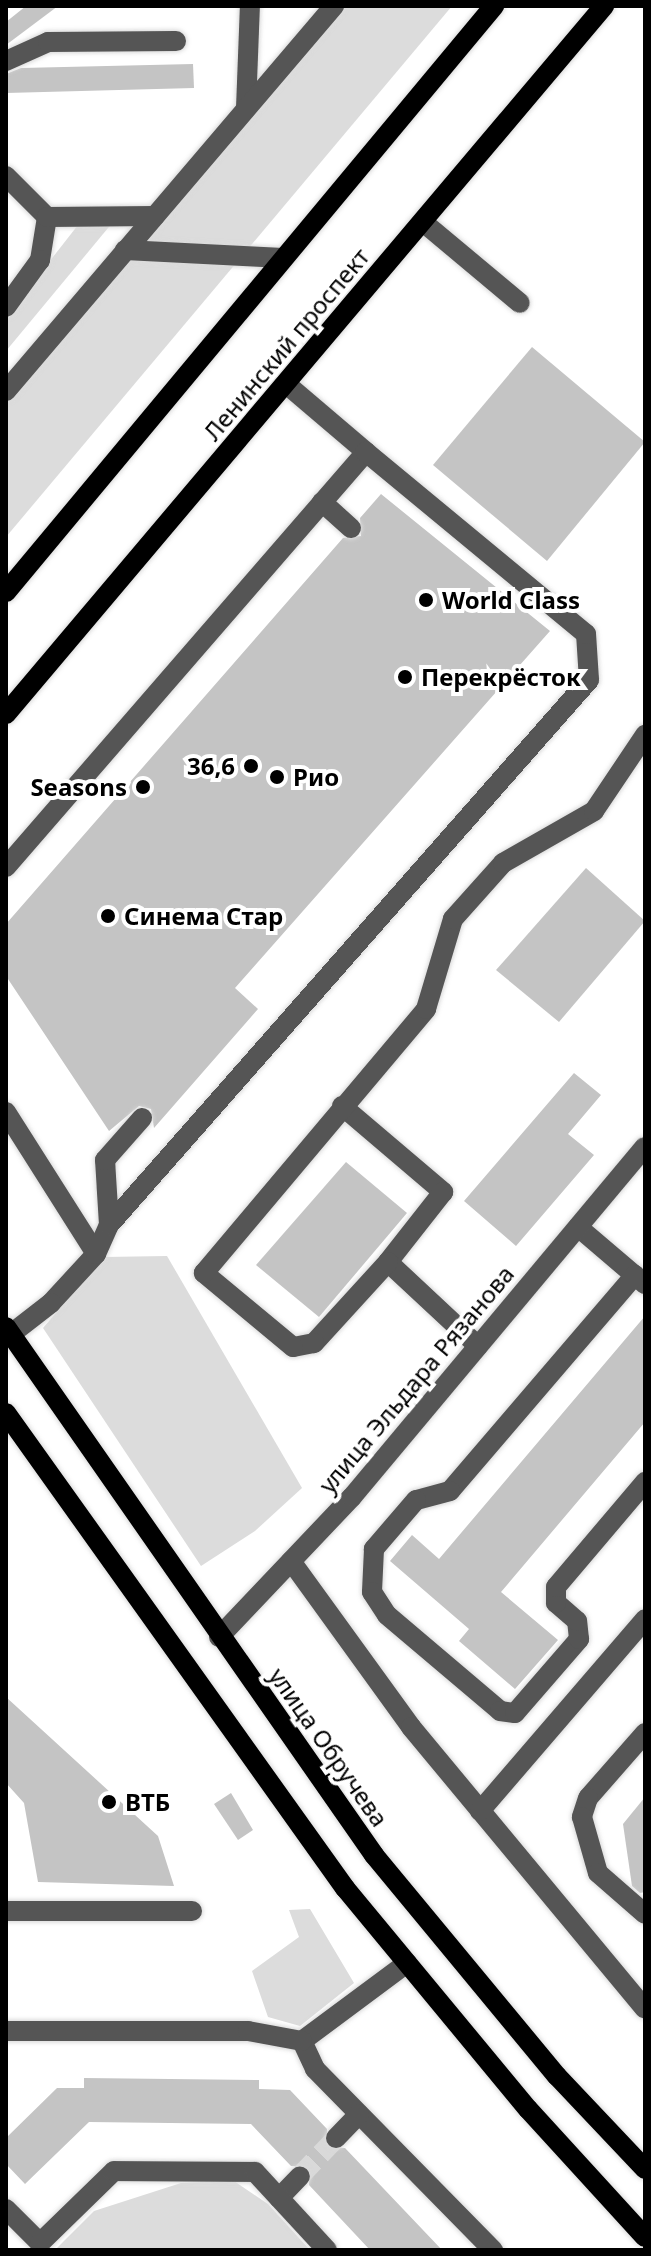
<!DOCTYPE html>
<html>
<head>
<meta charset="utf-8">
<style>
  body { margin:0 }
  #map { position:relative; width:651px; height:2256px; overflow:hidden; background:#fff; font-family:"Noto Sans",sans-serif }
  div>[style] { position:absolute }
  .green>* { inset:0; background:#dcdcdc }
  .building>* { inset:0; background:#c4c4c4 }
  .minor-tunnel>* { height:20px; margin-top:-10px; transform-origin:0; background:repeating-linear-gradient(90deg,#d9d9d9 0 20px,transparent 0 30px) }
  .roads { filter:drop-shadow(0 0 2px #dbdbdb) drop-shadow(0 0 2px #dbdbdb) }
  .minor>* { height:20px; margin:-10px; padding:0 10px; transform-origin:10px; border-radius:10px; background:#555 }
  .major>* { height:20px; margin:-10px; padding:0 10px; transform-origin:10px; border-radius:10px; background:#000 }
  .dots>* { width:22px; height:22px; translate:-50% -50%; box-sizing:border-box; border:4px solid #fff; border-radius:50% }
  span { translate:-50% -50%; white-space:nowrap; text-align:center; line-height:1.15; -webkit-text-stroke:8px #fff; paint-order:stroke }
  .street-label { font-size:24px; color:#000 }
  .poi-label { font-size:24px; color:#000; font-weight:700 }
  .left { translate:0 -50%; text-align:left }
  .right { translate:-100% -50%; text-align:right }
  .frame { position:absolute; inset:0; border:8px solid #000; pointer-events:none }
</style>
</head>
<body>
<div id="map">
  <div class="green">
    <div style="clip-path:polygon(346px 6px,452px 6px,6px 537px,6px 402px)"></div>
    <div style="clip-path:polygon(113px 222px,6px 351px,6px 317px,78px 225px)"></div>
    <div style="clip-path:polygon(167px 1256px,302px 1488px,255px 1531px,201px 1566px,43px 1328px,104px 1257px)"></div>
    <div style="clip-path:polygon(310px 1909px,354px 1983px,300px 2026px,268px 2017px,252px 1971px,299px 1937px,289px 1910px)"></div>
    <div style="clip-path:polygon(234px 2181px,268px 2204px,310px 2250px,55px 2250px,94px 2211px,181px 2183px)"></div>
  </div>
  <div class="building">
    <div style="clip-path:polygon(26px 6px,58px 6px,6px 45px,6px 22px)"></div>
    <div style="clip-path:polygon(193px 64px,194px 88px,6px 93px,6px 74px,21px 68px)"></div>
    <div style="clip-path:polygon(532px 347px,645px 442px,547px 561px,433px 465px)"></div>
    <div style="clip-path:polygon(381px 494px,550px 631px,235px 988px,258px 1009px,154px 1128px,151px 1109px,139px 1106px,109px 1131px,6px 976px,6px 924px,343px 538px,361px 536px,360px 518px)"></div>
    <div style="clip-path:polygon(586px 868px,645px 921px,559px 1022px,496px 970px)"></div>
    <div style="clip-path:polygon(574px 1073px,601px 1095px,568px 1134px,594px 1155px,516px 1246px,464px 1201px)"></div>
    <div style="clip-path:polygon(346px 1162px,407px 1213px,319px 1317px,256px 1265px)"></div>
    <div style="clip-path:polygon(645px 1316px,645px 1422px,501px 1592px,558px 1640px,515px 1689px,459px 1641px,469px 1629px,390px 1561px,412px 1535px,439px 1559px)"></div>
    <div style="clip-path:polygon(6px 1697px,158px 1836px,174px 1886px,38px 1882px,24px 1803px,6px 1783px)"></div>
    <div style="clip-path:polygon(231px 1793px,253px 1830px,238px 1840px,214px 1804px)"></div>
    <div style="clip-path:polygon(645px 1797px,645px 1892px,640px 1893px,632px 1886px,623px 1824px)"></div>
    <div style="clip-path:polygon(84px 2078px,259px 2080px,259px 2089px,290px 2090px,327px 2129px,327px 2147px,345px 2148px,442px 2250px,370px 2250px,309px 2185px,309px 2167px,291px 2166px,251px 2124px,89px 2122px,25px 2184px,6px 2164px,6px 2138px,57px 2088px,84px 2088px)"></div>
  </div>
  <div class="minor-tunnel">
    <div style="left:300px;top:2176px;width:52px;rotate:-46.5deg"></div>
  </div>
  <div class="roads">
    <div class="minor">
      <div style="left:6px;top:61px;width:46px;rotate:-24.3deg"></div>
      <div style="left:48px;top:42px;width:128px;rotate:-0.4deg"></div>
      <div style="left:246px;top:108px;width:102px;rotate:-87.8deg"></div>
      <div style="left:6px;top:176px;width:58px;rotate:45deg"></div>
      <div style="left:47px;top:217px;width:44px;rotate:99.2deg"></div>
      <div style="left:40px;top:260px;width:58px;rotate:125.9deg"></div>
      <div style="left:47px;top:217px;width:108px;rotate:-0.5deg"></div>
      <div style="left:423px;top:222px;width:126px;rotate:39.9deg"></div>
      <div style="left:125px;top:250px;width:158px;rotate:2.9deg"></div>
      <div style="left:6px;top:391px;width:506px;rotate:-49.57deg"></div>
      <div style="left:322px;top:502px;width:39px;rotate:42deg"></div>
      <div style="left:6px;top:867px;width:549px;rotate:-49.06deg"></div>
      <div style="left:366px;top:452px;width:105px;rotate:-139.6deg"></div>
      <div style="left:342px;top:1106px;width:133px;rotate:40.4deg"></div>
      <div style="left:443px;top:1192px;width:89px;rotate:128.2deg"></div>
      <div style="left:6px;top:1112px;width:168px;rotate:57.6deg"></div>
      <div style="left:96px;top:1254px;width:67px;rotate:132.6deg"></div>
      <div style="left:51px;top:1303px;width:51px;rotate:142.2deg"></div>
      <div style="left:109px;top:1225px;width:65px;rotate:-93.5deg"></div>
      <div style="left:105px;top:1160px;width:56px;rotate:-48.6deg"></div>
      <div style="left:578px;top:1227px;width:88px;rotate:40.4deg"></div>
      <div style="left:96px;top:1254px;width:32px;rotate:-66deg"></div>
      <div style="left:109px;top:1225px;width:726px;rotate:-48.63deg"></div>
      <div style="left:589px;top:680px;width:46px;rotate:-93.7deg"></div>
      <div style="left:586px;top:634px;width:286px;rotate:-140.4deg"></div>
      <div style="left:635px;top:1275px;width:284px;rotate:130.6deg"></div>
      <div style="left:450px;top:1491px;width:35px;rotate:165deg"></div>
      <div style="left:416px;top:1500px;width:65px;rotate:130.6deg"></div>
      <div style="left:374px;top:1549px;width:43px;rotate:92.7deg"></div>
      <div style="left:372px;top:1592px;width:27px;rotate:57deg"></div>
      <div style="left:387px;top:1615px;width:148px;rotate:40.3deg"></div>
      <div style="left:500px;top:1711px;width:15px;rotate:8deg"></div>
      <div style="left:515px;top:1713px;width:98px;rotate:-49.1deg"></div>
      <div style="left:579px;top:1639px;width:18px;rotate:-96deg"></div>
      <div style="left:577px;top:1621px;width:28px;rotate:-139deg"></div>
      <div style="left:556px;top:1603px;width:16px;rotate:-90deg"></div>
      <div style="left:556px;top:1587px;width:138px;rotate:-49.7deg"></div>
      <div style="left:478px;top:1346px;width:123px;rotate:-137deg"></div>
      <div style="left:388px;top:1262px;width:110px;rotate:132.4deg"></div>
      <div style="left:314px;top:1343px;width:21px;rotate:169deg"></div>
      <div style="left:293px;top:1347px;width:116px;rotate:-140.3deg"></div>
      <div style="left:204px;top:1273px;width:345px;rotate:-49.9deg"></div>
      <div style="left:426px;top:1009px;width:94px;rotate:-73.3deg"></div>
      <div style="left:453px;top:919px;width:75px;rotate:-48.2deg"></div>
      <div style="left:503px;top:863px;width:105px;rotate:-29.7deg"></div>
      <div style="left:594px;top:811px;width:92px;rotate:-56.1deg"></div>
      <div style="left:291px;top:1561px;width:205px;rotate:54.1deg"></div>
      <div style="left:411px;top:1727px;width:366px;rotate:50.3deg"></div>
      <div style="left:219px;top:1637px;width:193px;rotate:-46.5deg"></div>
      <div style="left:352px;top:1497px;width:456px;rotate:-50.1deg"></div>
      <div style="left:645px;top:1733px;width:86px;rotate:131.2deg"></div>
      <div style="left:588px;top:1798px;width:20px;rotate:108deg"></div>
      <div style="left:582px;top:1817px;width:58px;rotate:74.1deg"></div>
      <div style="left:598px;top:1873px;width:62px;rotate:41.1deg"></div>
      <div style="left:480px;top:1811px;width:253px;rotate:-49.3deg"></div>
      <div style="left:6px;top:1911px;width:186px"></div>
      <div style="left:407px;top:1963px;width:131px;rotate:143.4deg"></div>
      <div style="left:302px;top:2041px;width:31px;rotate:65deg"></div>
      <div style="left:315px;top:2069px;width:254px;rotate:45.5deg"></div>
      <div style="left:6px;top:2031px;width:242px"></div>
      <div style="left:248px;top:2031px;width:55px;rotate:10.5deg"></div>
      <div style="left:336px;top:2138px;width:33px;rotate:-46deg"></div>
      <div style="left:279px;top:2198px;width:30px;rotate:-46deg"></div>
      <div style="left:6px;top:2209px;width:48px;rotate:45deg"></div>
      <div style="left:40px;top:2243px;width:103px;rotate:-44.2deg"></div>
      <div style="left:114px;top:2171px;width:141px;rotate:0.4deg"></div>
      <div style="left:255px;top:2172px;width:106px;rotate:47.3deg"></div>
    </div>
    <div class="major">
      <div style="left:6px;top:592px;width:763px;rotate:-50.21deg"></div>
      <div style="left:6px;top:714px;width:927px;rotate:-49.81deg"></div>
      <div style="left:6px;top:1327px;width:644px;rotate:55.12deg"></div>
      <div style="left:374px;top:1855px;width:287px;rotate:50.4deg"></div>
      <div style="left:557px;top:2076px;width:128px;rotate:46.6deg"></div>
      <div style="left:6px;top:1413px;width:584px;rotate:54.49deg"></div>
      <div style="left:345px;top:1888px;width:287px;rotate:50.4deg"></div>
      <div style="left:528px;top:2109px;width:173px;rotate:47.6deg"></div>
    </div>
  </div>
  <div class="dots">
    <div style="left:426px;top:600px;background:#000"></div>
    <div style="left:405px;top:677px;background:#000"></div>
    <div style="left:251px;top:766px;background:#000"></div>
    <div style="left:277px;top:777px;background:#000"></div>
    <div style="left:143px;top:787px;background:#000"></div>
    <div style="left:108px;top:916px;background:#000"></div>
    <div style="left:109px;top:1802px;background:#000"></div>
  </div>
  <div class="street-label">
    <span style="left:286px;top:344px;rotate:-50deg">Ленинский проспект</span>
    <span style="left:416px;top:1379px;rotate:-50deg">улица Эльдара Рязанова</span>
    <span style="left:329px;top:1747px;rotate:55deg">улица Обручева</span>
  </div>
  <div class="poi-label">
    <span class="left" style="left:442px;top:600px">World Class</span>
    <span class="left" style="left:421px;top:677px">Перекрёсток</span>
    <span class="right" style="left:235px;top:766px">36,6</span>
    <span class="left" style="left:293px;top:777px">Рио</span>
    <span class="right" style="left:127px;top:787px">Seasons</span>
    <span class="left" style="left:124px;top:916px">Синема Стар</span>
    <span class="left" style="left:125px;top:1802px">ВТБ</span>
  </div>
  <div class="frame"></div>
</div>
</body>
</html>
